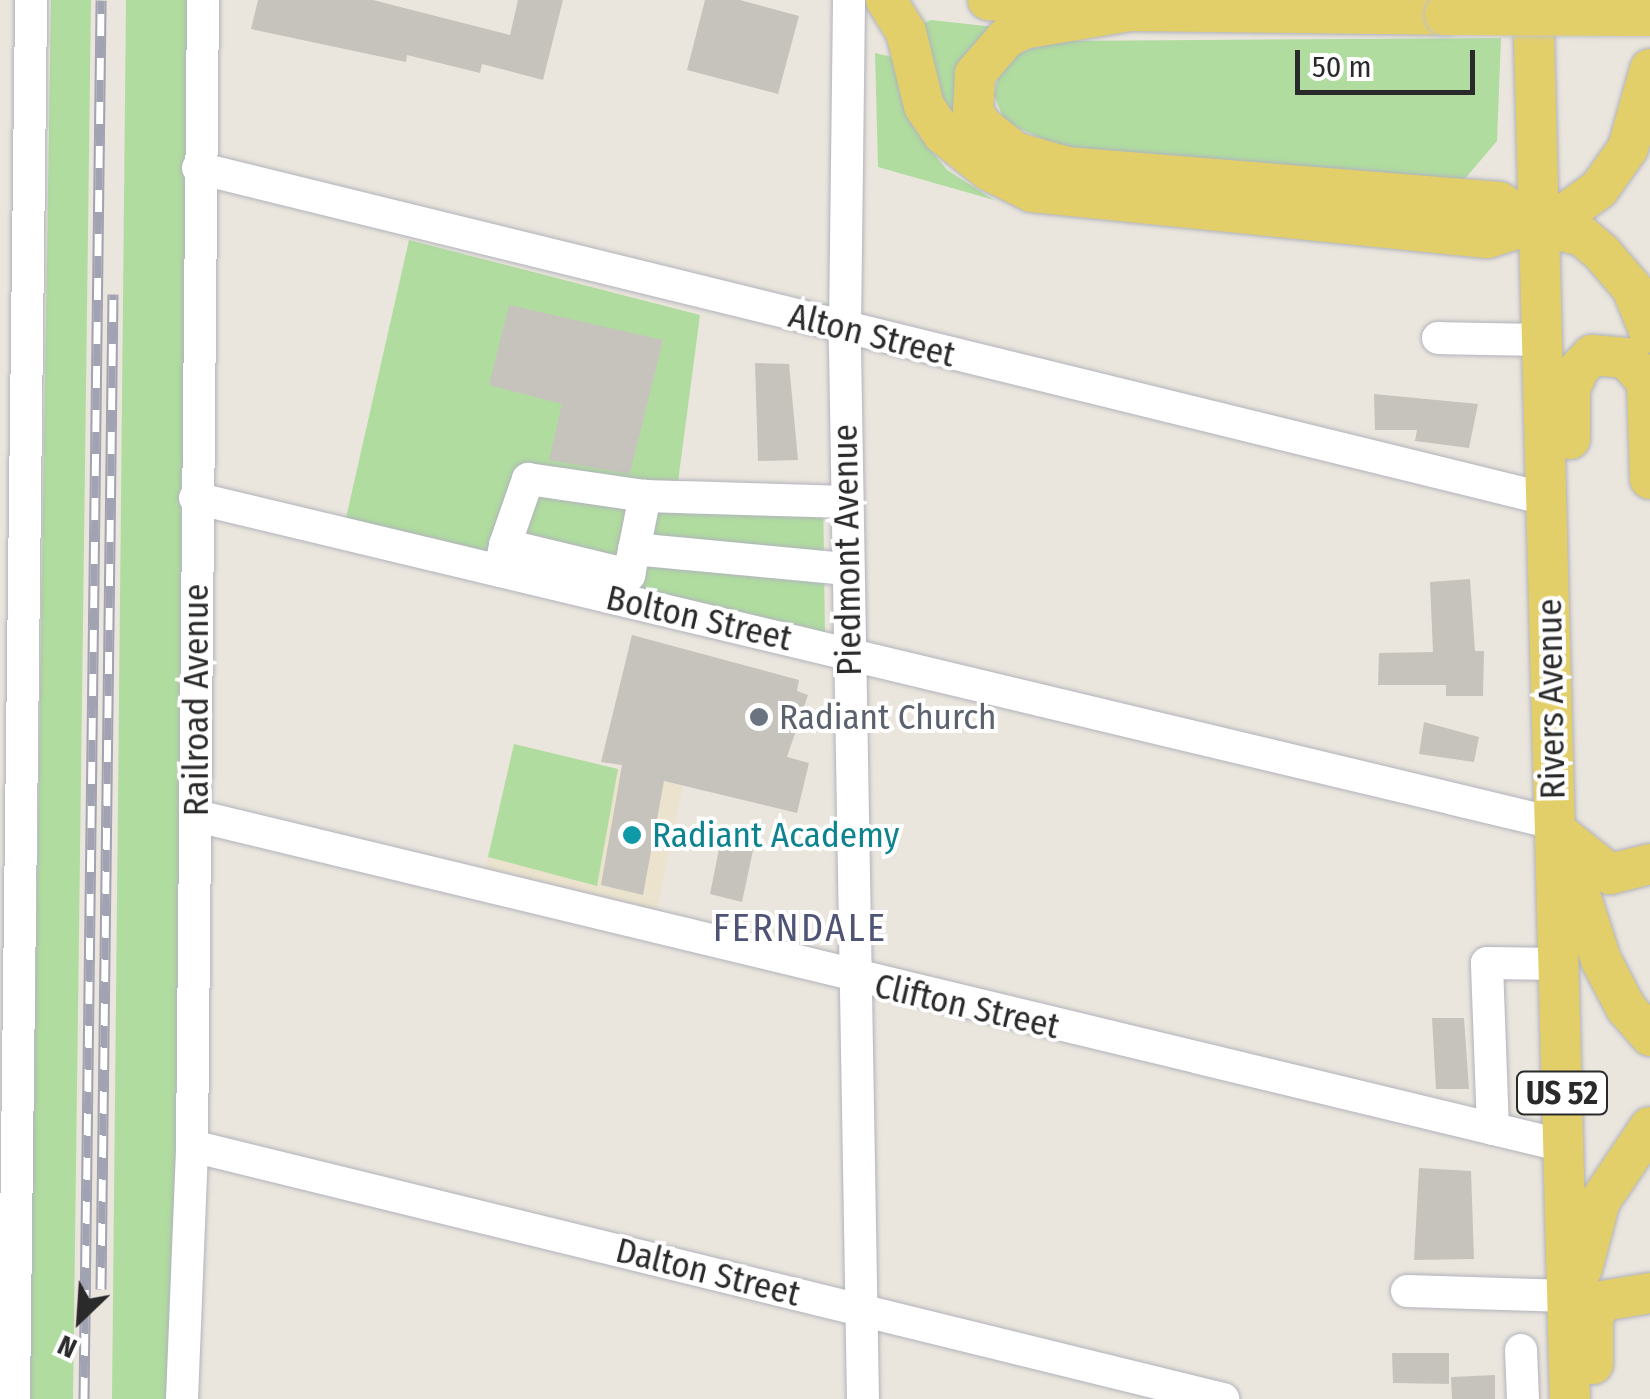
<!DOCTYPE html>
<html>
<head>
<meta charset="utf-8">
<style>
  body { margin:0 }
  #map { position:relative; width:1650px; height:1399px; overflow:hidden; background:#ebe6dd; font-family:"Fira Sans Condensed",sans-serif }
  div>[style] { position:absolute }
  .education>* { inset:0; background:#ebe3ce }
  .green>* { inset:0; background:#b0dc9f }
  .building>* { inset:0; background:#c6c3bd }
  .roads { filter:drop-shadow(0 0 2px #b1b3bc) drop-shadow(0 0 2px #b1b3bc) }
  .minor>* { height:32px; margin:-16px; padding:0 16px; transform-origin:16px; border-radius:16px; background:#fff }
  .major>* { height:40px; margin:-20px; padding:0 20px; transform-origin:20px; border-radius:20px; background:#e3cf6a }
  .rail>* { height:11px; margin-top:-5.5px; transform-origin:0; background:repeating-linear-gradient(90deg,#fff 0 22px,#a1a2b2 0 44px); box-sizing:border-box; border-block:2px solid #a1a2b2 }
  .bridges { filter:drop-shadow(0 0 2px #c3c3c3) drop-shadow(0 0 2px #c3c3c3) }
  .major-bridge>* { height:40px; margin:-20px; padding:0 20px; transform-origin:20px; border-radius:20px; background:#e3cf6a }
  .dots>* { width:28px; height:28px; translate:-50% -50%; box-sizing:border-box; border:5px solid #fff; border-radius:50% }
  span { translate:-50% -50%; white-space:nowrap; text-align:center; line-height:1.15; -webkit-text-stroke:8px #fff; paint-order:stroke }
  .shield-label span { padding:2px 8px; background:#fff; border:2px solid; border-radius:8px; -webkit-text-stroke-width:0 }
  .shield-label { font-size:32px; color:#2a2a2a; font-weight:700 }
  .street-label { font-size:35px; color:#2a2a2a }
  .worship-label { font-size:35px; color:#5b616d }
  .left { translate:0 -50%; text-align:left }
  .culture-label { font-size:35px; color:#0d838f }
  .neighbourhood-label { font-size:38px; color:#4f5376; letter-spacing:2.5px }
  .north { position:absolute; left:30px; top:1269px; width:100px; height:100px; -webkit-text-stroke:8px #fff; paint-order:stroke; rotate:205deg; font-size:28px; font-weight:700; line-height:40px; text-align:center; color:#2a2a2a }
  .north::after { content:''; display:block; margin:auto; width:35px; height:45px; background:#2a2a2a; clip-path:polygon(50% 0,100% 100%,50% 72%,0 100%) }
  .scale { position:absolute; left:1295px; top:50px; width:180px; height:45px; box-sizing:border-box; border:5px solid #2a2a2a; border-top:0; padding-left:12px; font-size:30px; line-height:35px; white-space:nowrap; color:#2a2a2a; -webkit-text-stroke:8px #fff; paint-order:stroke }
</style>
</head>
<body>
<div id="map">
  <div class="education">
    <div style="clip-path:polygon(514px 744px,683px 786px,653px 930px,481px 887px)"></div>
  </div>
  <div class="green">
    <div style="clip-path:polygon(51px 0,91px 0,73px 1399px,29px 1399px)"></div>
    <div style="clip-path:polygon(126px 0,189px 0,173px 1399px,112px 1399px)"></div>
    <div style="clip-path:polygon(931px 20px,995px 27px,965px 131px,946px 114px,927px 63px,924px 23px)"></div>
    <div style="clip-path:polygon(1501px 38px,1497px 141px,1463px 181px,1063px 148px,1005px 122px,994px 95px,1000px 71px,1019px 53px,1055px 41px)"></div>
    <div style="clip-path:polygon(875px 53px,892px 57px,921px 138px,947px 170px,994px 200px,878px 167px)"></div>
    <div style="clip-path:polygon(409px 240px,700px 315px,678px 482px,823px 487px,825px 636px,343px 531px)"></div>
    <div style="clip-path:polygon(514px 744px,618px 769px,597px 886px,488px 857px)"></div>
  </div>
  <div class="building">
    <div style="clip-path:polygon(258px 0,373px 0,510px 35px,518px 0,563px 0,543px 80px,482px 64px,480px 73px,407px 55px,406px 62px,251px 29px)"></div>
    <div style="clip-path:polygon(705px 0,740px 0,799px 16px,778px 94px,687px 70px)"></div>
    <div style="clip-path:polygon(509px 305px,663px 340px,630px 474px,549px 460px,562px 404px,489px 385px)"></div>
    <div style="clip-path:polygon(755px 363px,789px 364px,798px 460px,758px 461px)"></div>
    <div style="clip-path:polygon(1374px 394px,1478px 404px,1469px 448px,1415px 441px,1417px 430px,1375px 430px)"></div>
    <div style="clip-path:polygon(1470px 579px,1475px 651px,1484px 651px,1483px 696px,1446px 696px,1446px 685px,1378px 685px,1379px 653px,1433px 652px,1430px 582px)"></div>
    <div style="clip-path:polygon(632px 635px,799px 680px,797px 691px,808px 695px,787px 757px,809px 763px,797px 813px,664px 781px,643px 895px,601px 885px,622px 765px,601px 762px)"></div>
    <div style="clip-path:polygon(1424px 722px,1479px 737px,1474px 762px,1419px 754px)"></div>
    <div style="clip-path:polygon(722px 834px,755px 841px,742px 902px,710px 894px)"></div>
    <div style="clip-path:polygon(1432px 1018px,1464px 1018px,1469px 1089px,1436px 1089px)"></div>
    <div style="clip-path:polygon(1419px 1168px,1471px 1171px,1474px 1259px,1414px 1260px)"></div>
    <div style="clip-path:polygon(1392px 1353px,1449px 1353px,1449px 1384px,1393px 1383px)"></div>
    <div style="clip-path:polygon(1495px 1375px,1495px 1399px,1452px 1399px,1451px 1377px)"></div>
  </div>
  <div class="roads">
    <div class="minor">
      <div style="left:849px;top:0;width:348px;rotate:90.7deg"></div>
      <div style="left:845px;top:348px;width:1051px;rotate:89.02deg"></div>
      <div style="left:198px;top:168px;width:1389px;rotate:13.79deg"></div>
      <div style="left:1438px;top:338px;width:103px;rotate:1.1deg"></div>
      <div style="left:195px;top:498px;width:1397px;rotate:13.45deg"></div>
      <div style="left:505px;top:545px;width:70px;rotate:-70.8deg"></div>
      <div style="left:528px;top:479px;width:118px;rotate:8.3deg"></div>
      <div style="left:634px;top:549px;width:214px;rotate:5.4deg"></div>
      <div style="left:500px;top:571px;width:26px;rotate:-79deg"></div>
      <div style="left:505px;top:545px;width:128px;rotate:13.6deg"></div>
      <div style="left:629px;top:575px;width:81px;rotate:-78.6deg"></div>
      <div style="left:645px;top:496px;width:202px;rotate:1.7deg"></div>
      <div style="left:197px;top:816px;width:1406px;rotate:13.57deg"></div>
      <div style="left:1493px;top:1129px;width:166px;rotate:-92.1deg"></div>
      <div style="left:1487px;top:963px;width:71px;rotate:0.8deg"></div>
      <div style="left:192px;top:1146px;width:1062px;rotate:13.79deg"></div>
      <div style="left:1407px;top:1291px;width:161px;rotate:1.8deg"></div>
      <div style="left:1521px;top:1350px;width:49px;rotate:87.7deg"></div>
      <div style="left:14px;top:1399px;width:1399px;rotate:-89.3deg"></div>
      <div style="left:182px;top:1399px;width:253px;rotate:-87.7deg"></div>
      <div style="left:192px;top:1146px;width:1146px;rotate:-89.45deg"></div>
    </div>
    <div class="major">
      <div style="left:886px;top:0;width:38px;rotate:58deg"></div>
      <div style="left:906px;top:32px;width:76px;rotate:76.3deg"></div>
      <div style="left:924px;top:106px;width:34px;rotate:56deg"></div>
      <div style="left:943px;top:134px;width:58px;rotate:38.7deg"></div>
      <div style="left:988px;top:170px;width:49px;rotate:26.6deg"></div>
      <div style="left:1032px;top:192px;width:457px;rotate:5.8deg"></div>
      <div style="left:1487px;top:238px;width:79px;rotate:-16.8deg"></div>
      <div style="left:1563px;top:215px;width:44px;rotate:-35.8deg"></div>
      <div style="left:1599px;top:189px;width:50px;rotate:-54.7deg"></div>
      <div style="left:1628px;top:148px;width:82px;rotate:-74.4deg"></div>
      <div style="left:988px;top:0;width:142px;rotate:4.4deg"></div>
      <div style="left:1130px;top:11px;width:315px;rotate:0.7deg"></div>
      <div style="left:1533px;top:0;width:1399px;rotate:88.49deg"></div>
      <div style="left:1130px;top:11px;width:109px;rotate:170.5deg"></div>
      <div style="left:1023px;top:29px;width:19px;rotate:152deg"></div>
      <div style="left:1006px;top:38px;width:48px;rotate:130.7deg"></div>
      <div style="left:975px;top:74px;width:37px;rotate:93deg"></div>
      <div style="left:973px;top:111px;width:16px;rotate:60deg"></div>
      <div style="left:981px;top:125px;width:43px;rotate:38.5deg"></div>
      <div style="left:1015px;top:152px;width:54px;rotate:16.1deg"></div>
      <div style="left:1067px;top:167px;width:433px;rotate:4.6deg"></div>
      <div style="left:1499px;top:202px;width:44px;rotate:31.2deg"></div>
      <div style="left:1537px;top:225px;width:46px;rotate:13.7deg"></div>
      <div style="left:1582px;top:236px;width:26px;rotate:40deg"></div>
      <div style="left:1602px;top:253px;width:46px;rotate:49.4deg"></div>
      <div style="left:1632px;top:288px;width:48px;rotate:68.2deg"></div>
      <div style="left:1570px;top:439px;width:50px;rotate:-90deg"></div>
      <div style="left:1570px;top:389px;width:22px;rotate:-66deg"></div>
      <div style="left:1579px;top:369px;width:19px;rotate:-47deg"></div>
      <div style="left:1592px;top:355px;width:34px;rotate:5deg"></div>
      <div style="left:1626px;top:358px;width:32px;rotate:49deg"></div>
      <div style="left:1647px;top:382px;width:97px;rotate:88.2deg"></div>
      <div style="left:1565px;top:838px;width:58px;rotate:38.7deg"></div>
      <div style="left:1610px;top:874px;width:41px;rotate:-14deg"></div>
      <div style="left:1567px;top:854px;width:111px;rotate:72.2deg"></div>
      <div style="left:1601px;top:960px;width:54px;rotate:62.5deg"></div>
      <div style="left:1626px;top:1008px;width:37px;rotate:49deg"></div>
      <div style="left:1582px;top:1269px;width:70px;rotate:-75.2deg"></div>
      <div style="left:1600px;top:1201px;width:89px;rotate:-56deg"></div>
      <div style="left:1593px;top:1364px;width:47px;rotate:-90deg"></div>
      <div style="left:1593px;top:1317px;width:18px;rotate:-61deg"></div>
      <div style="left:1602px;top:1301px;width:49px;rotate:-9.5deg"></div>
    </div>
  </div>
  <div class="rail">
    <div style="left:101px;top:1289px;width:995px;rotate:-89.31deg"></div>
    <div style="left:84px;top:1399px;width:1399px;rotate:-89.3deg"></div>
  </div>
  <div class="bridges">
    <div class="major-bridge">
      <div style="left:1445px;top:15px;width:205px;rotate:0.3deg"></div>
    </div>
  </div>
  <div class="dots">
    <div style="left:759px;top:717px;background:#6b7280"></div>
    <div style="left:632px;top:835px;background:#0f9aa8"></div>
  </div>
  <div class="shield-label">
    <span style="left:1562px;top:1093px">US 52</span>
  </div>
  <div class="street-label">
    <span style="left:872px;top:335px;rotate:14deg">Alton Street</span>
    <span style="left:847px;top:550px;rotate:-91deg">Piedmont Avenue</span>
    <span style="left:699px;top:618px;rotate:13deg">Bolton Street</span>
    <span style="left:1551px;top:699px;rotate:-91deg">Rivers Avenue</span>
    <span style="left:196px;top:700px;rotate:-90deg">Railroad Avenue</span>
    <span style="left:967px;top:1006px;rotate:13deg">Clifton Street</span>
    <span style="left:708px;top:1272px;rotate:14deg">Dalton Street</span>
  </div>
  <div class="worship-label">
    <span class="left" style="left:779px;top:717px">Radiant Church</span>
  </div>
  <div class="culture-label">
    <span class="left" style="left:652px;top:835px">Radiant Academy</span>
  </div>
  <div class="neighbourhood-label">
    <span style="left:800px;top:929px">FERNDALE</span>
  </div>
  <div class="north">N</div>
  <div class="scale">50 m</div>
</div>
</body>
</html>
